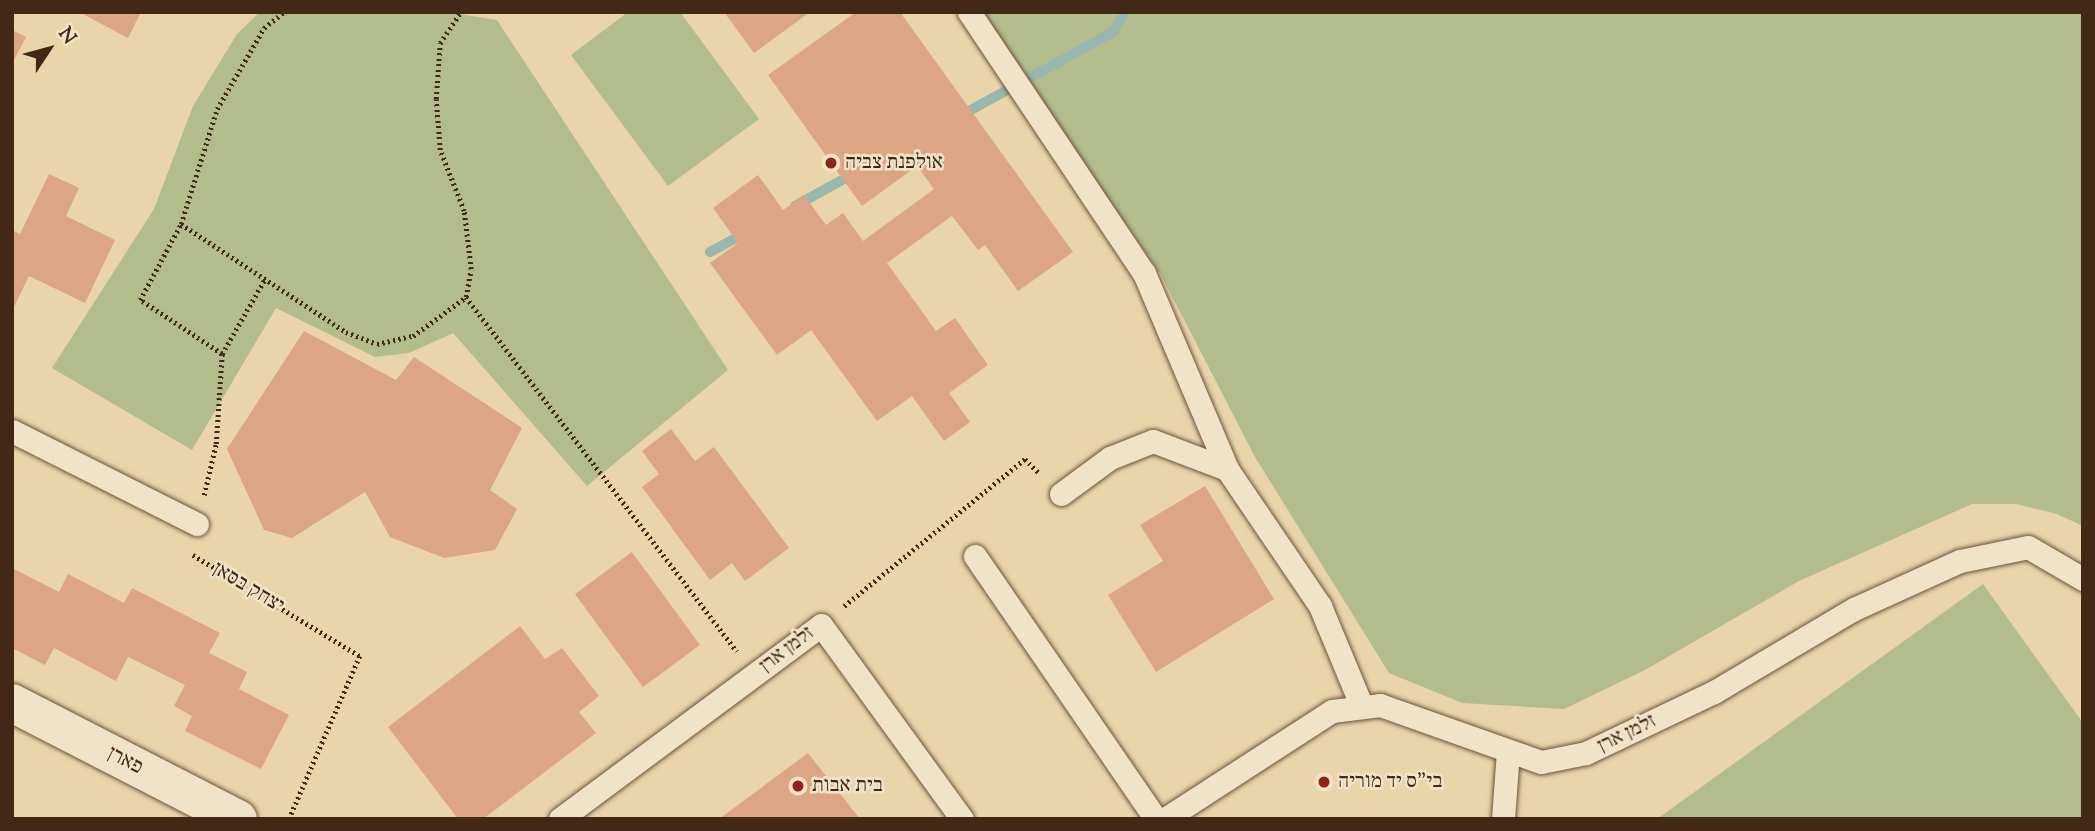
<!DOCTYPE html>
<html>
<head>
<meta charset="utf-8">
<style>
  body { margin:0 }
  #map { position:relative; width:2095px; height:831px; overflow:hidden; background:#ead4aa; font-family:"Sorts Mill Goudy","Frank Ruhl Libre",serif }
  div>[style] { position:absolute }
  .green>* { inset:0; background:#b3bd8b }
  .stream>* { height:10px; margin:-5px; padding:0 5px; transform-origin:5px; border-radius:5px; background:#99b7af }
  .building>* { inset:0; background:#dca685 }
  .path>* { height:4.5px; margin-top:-2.25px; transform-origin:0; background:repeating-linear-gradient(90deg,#432818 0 2px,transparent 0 5.5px) }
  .roads { filter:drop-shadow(0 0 2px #6d533c) drop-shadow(0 0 2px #6d533c) }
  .lane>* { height:23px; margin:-11.5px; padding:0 11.5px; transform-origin:11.5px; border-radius:11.5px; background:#f1e3c8 }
  .secondary>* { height:38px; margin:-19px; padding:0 19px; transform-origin:19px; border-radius:19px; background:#f1e3c8 }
  .dots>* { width:19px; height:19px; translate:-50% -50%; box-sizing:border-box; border:4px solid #f1e3c8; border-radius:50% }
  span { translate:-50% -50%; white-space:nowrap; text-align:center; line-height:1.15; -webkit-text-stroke:5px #f1e3c8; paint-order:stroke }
  .poi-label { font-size:21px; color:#432818 }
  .left { translate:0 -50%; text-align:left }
  .street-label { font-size:21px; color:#432818 }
  .frame { position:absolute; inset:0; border:14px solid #432818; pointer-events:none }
  .north { position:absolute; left:14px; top:14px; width:70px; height:70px; -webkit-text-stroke:5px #f1e3c8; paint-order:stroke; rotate:54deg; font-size:19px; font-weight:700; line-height:28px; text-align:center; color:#432818 }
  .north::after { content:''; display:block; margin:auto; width:24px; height:32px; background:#432818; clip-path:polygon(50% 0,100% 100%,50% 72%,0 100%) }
</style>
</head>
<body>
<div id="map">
  <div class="green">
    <div style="clip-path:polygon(260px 12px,447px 12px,497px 20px,728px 370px,587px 486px,453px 333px,409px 353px,375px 357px,276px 308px,192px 450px,52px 368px,154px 209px,193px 106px,237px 34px)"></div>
    <div style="clip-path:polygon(628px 12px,680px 12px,759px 119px,668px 186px,571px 55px)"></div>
    <div style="clip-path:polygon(978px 12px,2083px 12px,2083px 526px,2057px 514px,2016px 504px,1972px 504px,1799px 581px,1645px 670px,1564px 709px,1462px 703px,1389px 673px,1255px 457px,1160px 273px)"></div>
    <div style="clip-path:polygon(1983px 584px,2083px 723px,2083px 819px,1657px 819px)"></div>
  </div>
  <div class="stream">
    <div style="left:958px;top:117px;width:177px;rotate:-28.7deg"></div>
    <div style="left:1113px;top:32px;width:23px;rotate:-59deg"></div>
    <div style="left:795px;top:206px;width:68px;rotate:-28.8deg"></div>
    <div style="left:710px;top:252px;width:42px;rotate:-28.4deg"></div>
  </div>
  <div class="building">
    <div style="clip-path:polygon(79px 12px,141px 12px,128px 38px)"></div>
    <div style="clip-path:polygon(724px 12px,810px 12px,754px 53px)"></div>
    <div style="clip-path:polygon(856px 12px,900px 12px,1073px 252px,1018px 291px,985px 245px,978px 250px,952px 216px,887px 263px,936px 331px,955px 318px,988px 365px,949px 393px,970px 422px,944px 441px,912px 396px,877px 421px,811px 330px,777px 355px,710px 263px,738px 243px,713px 208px,758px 175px,783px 210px,804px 195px,826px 225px,843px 213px,863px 241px,934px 189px,917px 166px,862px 206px,768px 75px)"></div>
    <div style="clip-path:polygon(12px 30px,26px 37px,12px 64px)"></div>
    <div style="clip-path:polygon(49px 174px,79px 188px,66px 216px,115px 240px,85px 303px,29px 276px,12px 311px,12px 230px,20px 234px)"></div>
    <div style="clip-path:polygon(304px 331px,396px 380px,414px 357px,522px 428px,490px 490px,517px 509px,495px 550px,444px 558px,390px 537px,365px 492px,292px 538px,264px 530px,227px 449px)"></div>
    <div style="clip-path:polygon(671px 429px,695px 461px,714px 447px,789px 548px,745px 581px,732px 563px,710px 580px,642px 487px,659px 474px,642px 451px)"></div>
    <div style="clip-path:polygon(1205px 486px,1274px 599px,1156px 672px,1108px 595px,1163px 561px,1140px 525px)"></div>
    <div style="clip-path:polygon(632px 552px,700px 645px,643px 687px,575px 594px)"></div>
    <div style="clip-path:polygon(12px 568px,59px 592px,68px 574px,124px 603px,132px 588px,220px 633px,209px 653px,247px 672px,239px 689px,289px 715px,261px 769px,185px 731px,192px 716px,174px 706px,185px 685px,128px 657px,116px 681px,54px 648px,45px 665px,12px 648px)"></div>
    <div style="clip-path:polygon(520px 626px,545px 659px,562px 648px,599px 696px,579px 712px,596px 733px,483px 819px,458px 819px,388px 727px)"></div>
    <div style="clip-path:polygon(808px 753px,860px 819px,719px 819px)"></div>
  </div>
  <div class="path">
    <div style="left:181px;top:224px;width:197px;rotate:33.2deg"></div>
    <div style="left:346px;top:332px;width:33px;rotate:21deg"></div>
    <div style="left:377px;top:344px;width:37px;rotate:-13deg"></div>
    <div style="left:413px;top:336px;width:66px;rotate:-36.3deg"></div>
    <div style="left:466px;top:297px;width:28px;rotate:-80deg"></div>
    <div style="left:471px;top:269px;width:58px;rotate:-96.9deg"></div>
    <div style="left:464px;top:211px;width:66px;rotate:-111.5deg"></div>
    <div style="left:440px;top:150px;width:51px;rotate:-94.5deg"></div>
    <div style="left:436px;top:99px;width:56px;rotate:-85.9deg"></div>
    <div style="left:440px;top:43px;width:37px;rotate:-56deg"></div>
    <div style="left:466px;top:297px;width:446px;rotate:52.6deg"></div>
    <div style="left:222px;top:354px;width:86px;rotate:-60.2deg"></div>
    <div style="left:204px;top:495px;width:52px;rotate:-76.8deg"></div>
    <div style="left:216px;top:444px;width:90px;rotate:-86.2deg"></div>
    <div style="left:222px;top:354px;width:98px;rotate:-146.6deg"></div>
    <div style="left:140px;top:300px;width:86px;rotate:-61.7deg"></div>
    <div style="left:181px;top:224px;width:121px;rotate:-72.6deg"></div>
    <div style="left:217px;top:109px;width:94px;rotate:-59.9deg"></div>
    <div style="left:264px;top:28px;width:26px;rotate:-39deg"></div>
    <div style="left:193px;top:555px;width:195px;rotate:31.2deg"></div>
    <div style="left:360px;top:656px;width:178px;rotate:113.5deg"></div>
    <div style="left:844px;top:606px;width:233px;rotate:-39.1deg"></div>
    <div style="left:1025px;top:459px;width:21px;rotate:45deg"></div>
  </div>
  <div class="roads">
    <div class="lane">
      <div style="left:969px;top:12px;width:314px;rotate:56.2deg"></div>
      <div style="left:1144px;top:273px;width:213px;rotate:67deg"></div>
      <div style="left:1227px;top:469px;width:166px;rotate:55.8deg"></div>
      <div style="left:1320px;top:606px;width:109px;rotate:67.4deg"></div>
      <div style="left:12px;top:431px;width:207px;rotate:26.7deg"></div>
      <div style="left:1061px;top:494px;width:61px;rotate:-36.3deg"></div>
      <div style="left:1110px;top:458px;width:46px;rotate:-21.6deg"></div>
      <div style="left:1153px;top:441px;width:79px;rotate:20.7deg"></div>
      <div style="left:975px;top:556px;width:319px;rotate:55.5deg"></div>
      <div style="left:560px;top:819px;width:325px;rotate:-36.6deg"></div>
      <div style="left:821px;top:625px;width:240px;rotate:54deg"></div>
      <div style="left:1165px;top:819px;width:199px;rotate:-32.9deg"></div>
      <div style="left:1332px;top:711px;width:48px;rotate:-7.1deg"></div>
      <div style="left:1380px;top:705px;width:171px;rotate:19.5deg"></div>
      <div style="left:1541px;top:762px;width:46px;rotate:-11.3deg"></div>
      <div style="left:1586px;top:753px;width:142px;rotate:-25.5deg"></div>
      <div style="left:1714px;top:692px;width:163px;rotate:-30.7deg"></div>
      <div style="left:1854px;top:609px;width:116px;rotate:-24.4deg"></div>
      <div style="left:1960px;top:561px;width:69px;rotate:-11.6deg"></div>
      <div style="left:2028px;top:547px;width:64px;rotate:30.2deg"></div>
      <div style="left:1503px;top:819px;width:68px;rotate:-85.8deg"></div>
    </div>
    <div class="secondary">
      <div style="left:12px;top:703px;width:254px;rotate:27.2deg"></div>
    </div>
  </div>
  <div class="dots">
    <div style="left:831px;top:163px;background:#8f2418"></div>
    <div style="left:1324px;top:782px;background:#8f2418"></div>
    <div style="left:798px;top:786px;background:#8f2418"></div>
  </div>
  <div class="poi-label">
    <span class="left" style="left:845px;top:163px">אולפנת צביה</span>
    <span class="left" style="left:1338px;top:782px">בי"ס יד מוריה</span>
    <span class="left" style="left:812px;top:786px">בית אבות</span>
  </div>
  <div class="street-label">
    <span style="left:248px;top:588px;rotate:31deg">יצחק בסאן</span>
    <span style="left:787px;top:650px;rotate:-37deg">זלמן ארן</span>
    <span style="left:1627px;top:734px;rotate:-26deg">זלמן ארן</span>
    <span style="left:125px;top:761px;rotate:27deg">פארן</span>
  </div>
  <div class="frame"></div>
  <div class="north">N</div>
</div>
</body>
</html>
